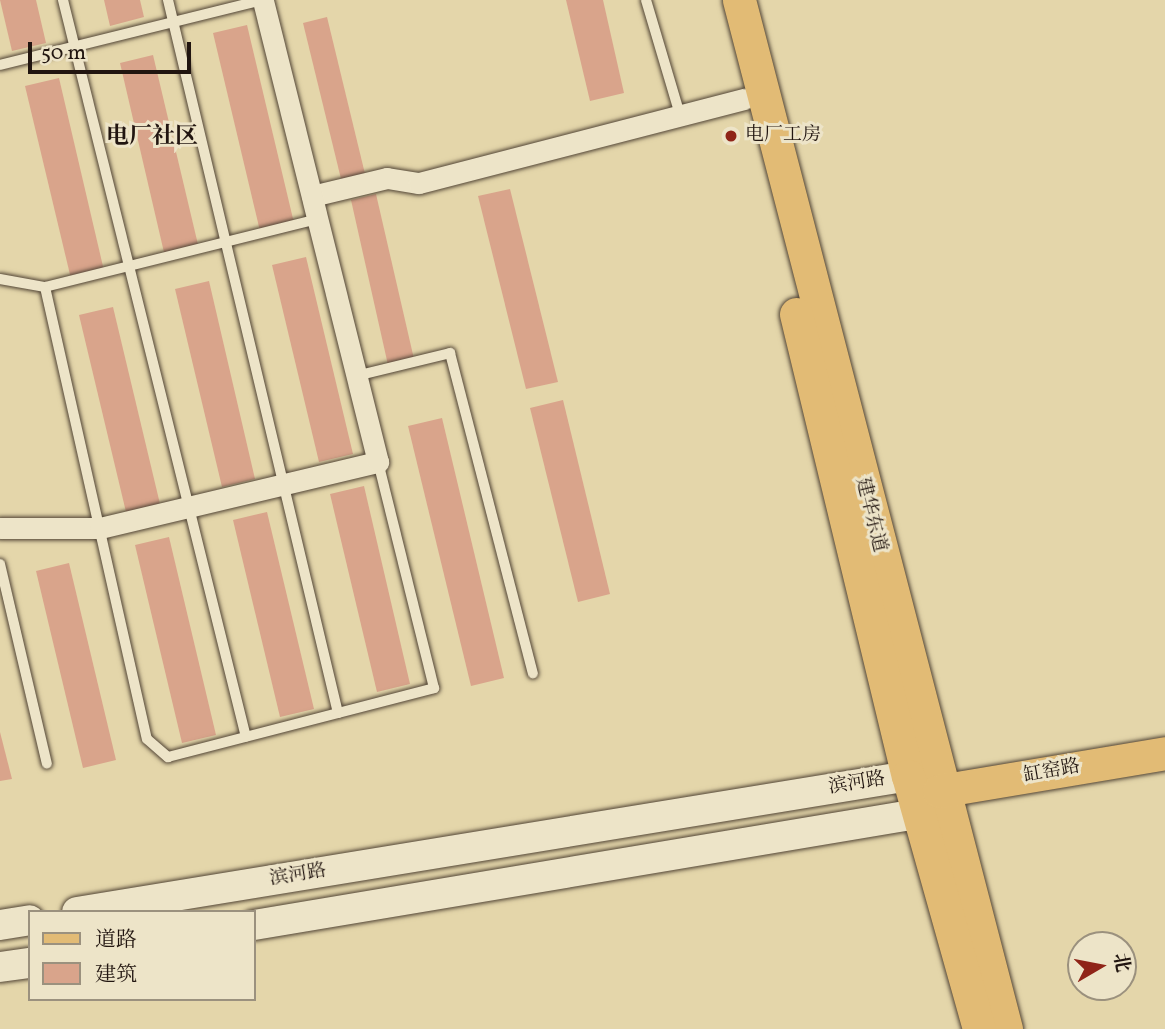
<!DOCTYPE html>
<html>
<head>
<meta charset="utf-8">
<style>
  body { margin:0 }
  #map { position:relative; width:1165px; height:1029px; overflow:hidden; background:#e4d6aa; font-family:Vollkorn,"Noto Serif SC",serif }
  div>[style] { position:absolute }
  .building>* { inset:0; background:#d9a48b }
  .roads { filter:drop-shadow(0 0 2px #524536) drop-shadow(0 0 2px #524536) }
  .service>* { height:10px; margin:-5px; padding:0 5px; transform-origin:5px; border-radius:5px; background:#ede4c8 }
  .minor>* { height:21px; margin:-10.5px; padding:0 10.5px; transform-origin:10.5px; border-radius:10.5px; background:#ede4c8 }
  .secondary>* { height:30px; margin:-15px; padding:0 15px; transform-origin:15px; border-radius:15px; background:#ede4c8 }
  .primary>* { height:33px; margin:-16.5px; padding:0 16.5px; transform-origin:16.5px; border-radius:16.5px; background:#e2bb75 }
  .dots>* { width:19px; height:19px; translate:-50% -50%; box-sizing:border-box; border:4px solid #ede4c8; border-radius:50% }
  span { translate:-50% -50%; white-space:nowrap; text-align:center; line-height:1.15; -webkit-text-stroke:6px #ede4c8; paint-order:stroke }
  .poi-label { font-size:19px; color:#211510 }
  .left { translate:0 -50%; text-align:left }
  .street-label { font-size:19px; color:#211510 }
  .quarter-label { font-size:23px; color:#211510; font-weight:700 }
  .legend { position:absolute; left:28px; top:910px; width:228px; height:91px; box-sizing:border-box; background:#ede4c8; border:2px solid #9b917e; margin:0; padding:9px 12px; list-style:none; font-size:21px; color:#211510 }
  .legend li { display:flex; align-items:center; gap:14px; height:35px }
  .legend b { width:35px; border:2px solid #9b917e }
  .north { position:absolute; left:1067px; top:931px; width:70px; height:70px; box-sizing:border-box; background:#ede4c8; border:2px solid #9b917e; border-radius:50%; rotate:80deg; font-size:19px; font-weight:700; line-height:28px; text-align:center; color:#211510 }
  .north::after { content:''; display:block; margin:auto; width:24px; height:32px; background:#8f2418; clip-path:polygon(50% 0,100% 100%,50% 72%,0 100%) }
  .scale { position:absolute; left:28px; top:42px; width:163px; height:32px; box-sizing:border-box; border:4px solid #211510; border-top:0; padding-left:9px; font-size:21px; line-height:24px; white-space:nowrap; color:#211510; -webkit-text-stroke:5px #ede4c8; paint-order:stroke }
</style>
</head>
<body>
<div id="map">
  <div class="building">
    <div style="clip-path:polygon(0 0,36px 0,46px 43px,12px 51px)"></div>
    <div style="clip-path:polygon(104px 0,140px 0,144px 17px,110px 26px)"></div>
    <div style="clip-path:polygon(566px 0,603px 0,624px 93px,590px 101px)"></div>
    <div style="clip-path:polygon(327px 17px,366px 178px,342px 183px,303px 23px)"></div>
    <div style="clip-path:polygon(247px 25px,294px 223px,260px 231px,213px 33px)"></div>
    <div style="clip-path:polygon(153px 55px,200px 253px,166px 261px,120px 63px)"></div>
    <div style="clip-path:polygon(59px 78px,105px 275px,72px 283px,25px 86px)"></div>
    <div style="clip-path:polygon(510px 189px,558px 382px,526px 389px,478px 196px)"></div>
    <div style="clip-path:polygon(376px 194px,414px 359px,388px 365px,351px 200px)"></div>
    <div style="clip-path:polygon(306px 257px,353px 454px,319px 462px,272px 265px)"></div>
    <div style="clip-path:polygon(209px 281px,255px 479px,222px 487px,175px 289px)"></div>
    <div style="clip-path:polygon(113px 307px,160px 504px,126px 512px,79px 315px)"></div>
    <div style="clip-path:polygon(563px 400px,610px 594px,578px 602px,530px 408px)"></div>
    <div style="clip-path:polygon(442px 418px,504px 678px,471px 686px,408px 426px)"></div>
    <div style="clip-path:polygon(364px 486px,410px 684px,377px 692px,330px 494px)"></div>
    <div style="clip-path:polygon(267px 512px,314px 709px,280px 717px,233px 520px)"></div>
    <div style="clip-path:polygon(169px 537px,216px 735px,182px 743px,135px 545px)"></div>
    <div style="clip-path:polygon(69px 563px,116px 760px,83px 768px,36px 571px)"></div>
    <div style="clip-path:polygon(0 732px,12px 779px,0 781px)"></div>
  </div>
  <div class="roads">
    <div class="service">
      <div style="left:63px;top:0;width:759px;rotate:76.06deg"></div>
      <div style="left:168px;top:0;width:733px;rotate:76.59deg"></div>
      <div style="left:646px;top:0;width:120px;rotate:73.5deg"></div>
      <div style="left:0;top:65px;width:271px;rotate:-13.9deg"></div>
      <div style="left:0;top:279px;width:46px;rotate:10.1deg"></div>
      <div style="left:45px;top:287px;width:281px;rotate:-14deg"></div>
      <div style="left:45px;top:287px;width:463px;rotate:77.3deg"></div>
      <div style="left:147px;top:739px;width:28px;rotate:41deg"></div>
      <div style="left:168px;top:757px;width:275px;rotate:-14.5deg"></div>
      <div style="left:434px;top:688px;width:233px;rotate:-103.9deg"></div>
      <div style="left:356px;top:376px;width:97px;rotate:-13.7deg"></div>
      <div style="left:450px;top:353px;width:331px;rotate:75.5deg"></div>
      <div style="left:0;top:564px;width:205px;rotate:76.8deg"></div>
    </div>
    <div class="minor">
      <div style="left:312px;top:196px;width:77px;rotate:-13.5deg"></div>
      <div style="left:387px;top:178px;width:32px;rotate:9deg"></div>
      <div style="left:419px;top:183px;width:336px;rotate:-14.5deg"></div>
      <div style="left:0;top:528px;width:100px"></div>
      <div style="left:100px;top:528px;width:286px;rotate:-13.4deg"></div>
      <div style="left:378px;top:462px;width:476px;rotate:-104deg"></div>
    </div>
    <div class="secondary">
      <div style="left:77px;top:912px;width:842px;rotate:-9.29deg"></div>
      <div style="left:908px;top:776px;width:34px;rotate:26deg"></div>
      <div style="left:939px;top:791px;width:30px;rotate:132deg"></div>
      <div style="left:919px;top:813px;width:14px;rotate:168deg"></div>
      <div style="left:905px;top:816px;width:660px;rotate:170.49deg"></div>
      <div style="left:0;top:925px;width:30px;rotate:-9deg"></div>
      <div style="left:0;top:967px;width:30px;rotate:-8deg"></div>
    </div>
    <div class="primary">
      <div style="left:739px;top:0;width:1063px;rotate:75.45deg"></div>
      <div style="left:796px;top:314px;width:475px;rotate:76.4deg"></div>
      <div style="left:908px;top:776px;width:263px;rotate:74.3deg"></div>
      <div style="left:939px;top:791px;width:229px;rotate:-9.5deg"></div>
    </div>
  </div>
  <div class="dots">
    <div style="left:731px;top:136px;background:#8f2418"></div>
  </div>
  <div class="poi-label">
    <span class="left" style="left:745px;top:136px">电厂工房</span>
  </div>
  <div class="street-label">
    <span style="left:870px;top:515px;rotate:76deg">建华东道</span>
    <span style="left:1052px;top:772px;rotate:-10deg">缸窑路</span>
    <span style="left:857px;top:784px;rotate:-9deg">滨河路</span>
    <span style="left:298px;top:876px;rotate:-9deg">滨河路</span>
  </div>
  <div class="quarter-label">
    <span style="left:152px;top:137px">电厂社区</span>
  </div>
  <ul class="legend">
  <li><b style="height:9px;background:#e2bb75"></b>道路</li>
  <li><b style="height:19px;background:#d9a48b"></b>建筑</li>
  </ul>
  <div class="north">北</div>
  <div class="scale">50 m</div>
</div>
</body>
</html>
